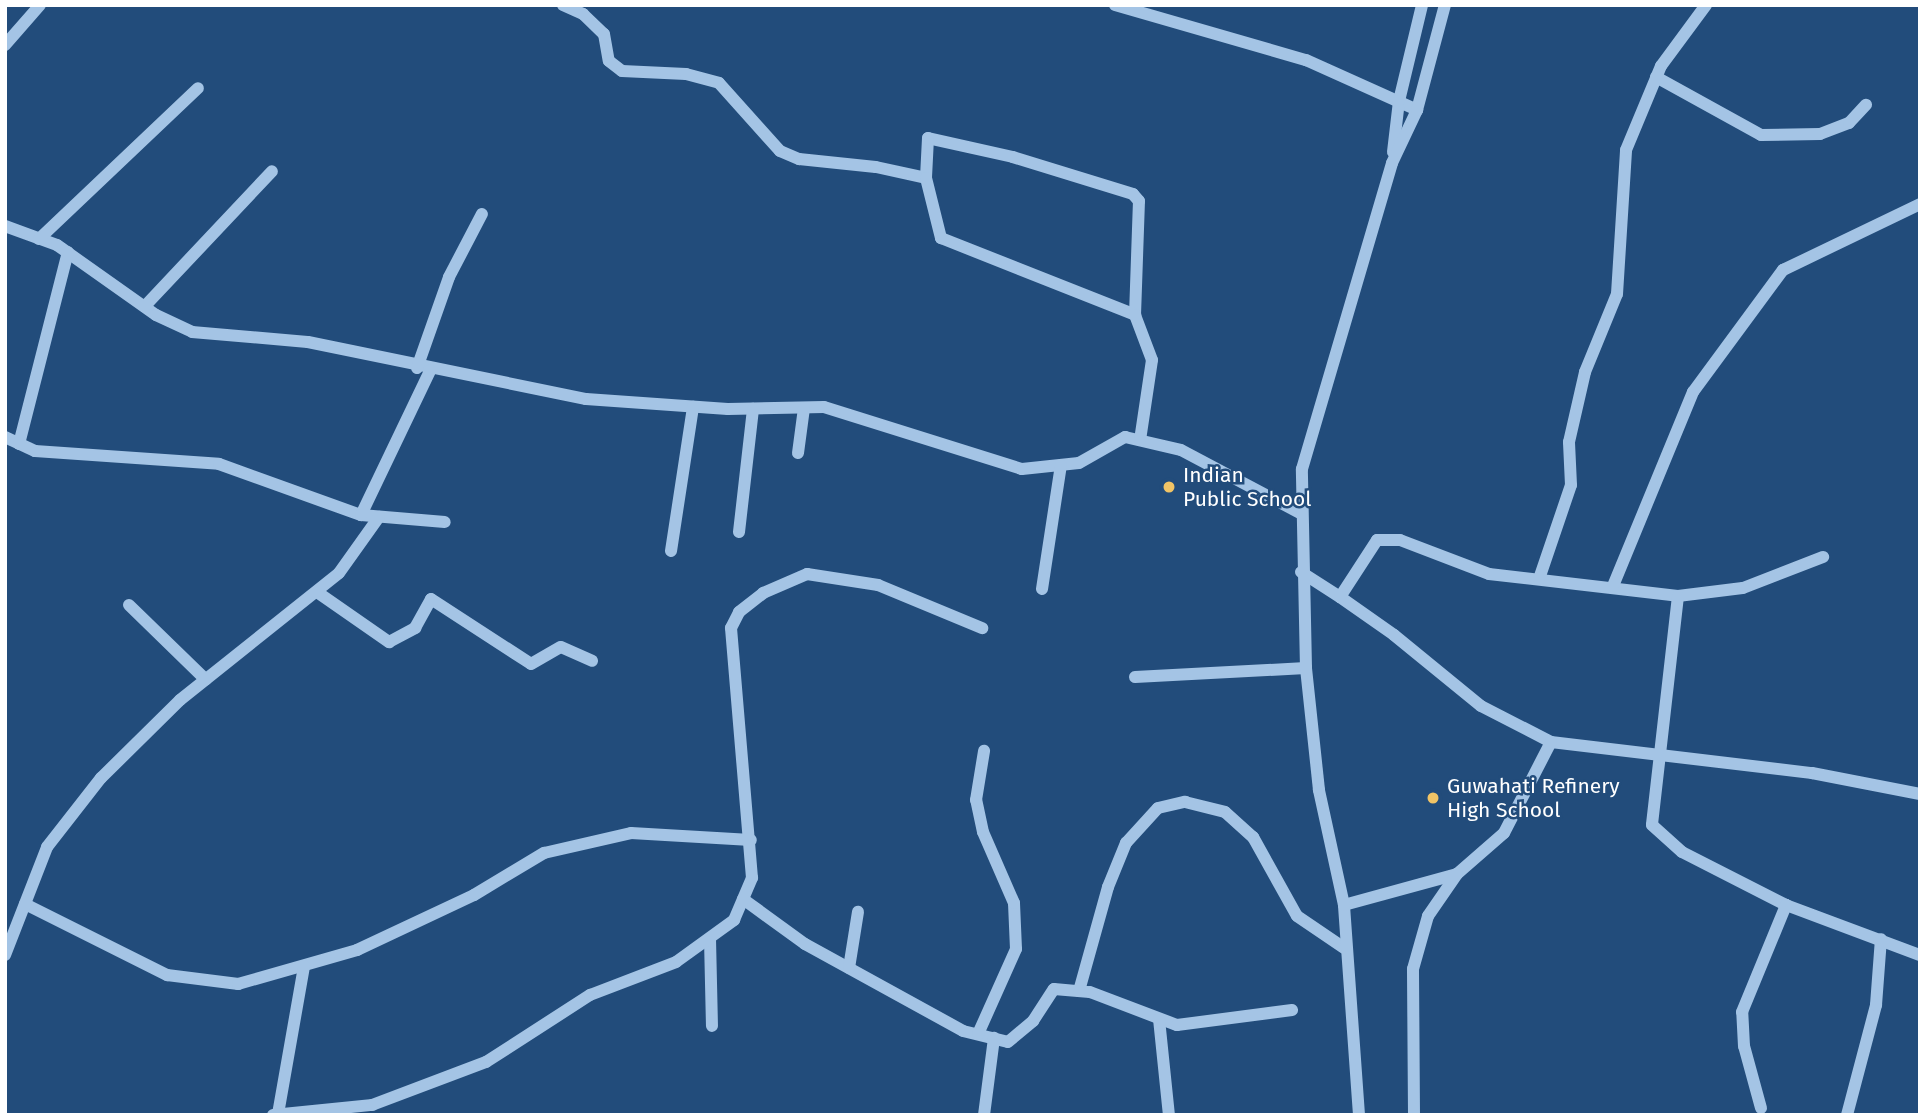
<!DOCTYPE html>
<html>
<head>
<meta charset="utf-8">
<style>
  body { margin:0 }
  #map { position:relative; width:1925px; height:1120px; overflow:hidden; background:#224c7b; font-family:"Fira Sans",sans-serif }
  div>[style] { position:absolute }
  .minor>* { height:12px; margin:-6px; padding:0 6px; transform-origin:6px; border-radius:6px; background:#a4c4e5 }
  .dots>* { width:19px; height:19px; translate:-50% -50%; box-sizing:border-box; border:4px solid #224c7b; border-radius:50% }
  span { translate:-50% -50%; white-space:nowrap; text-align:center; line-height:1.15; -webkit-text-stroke:5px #224c7b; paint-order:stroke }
  .poi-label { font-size:21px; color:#fff }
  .left { translate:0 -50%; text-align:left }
  .frame { position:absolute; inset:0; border:7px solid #fff; pointer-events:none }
</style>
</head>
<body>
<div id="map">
  <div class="minor">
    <div style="left:563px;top:5px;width:22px;rotate:24deg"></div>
    <div style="left:583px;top:14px;width:29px;rotate:44deg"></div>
    <div style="left:604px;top:34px;width:27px;rotate:80deg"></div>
    <div style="left:609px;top:61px;width:16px;rotate:38deg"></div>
    <div style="left:622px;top:71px;width:64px;rotate:2.7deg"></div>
    <div style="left:686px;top:74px;width:34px;rotate:15deg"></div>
    <div style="left:719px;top:83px;width:91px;rotate:48.1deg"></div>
    <div style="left:780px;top:151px;width:21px;rotate:23deg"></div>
    <div style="left:799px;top:159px;width:77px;rotate:5.9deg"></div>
    <div style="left:876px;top:167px;width:51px;rotate:12.4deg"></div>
    <div style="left:1115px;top:5px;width:199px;rotate:16.1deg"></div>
    <div style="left:1306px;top:60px;width:122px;rotate:24.2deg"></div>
    <div style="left:5px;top:45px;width:53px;rotate:-48.8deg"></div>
    <div style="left:1656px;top:77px;width:120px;rotate:28.9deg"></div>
    <div style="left:1761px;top:135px;width:59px;rotate:-1deg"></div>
    <div style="left:1820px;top:134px;width:31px;rotate:-21deg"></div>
    <div style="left:1849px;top:123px;width:25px;rotate:-47deg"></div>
    <div style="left:1393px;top:152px;width:51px;rotate:-83.3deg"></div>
    <div style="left:1399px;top:101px;width:99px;rotate:-76.5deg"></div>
    <div style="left:5px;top:226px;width:55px;rotate:20.1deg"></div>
    <div style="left:57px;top:245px;width:121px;rotate:35.3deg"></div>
    <div style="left:156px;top:315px;width:40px;rotate:25deg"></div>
    <div style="left:192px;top:332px;width:116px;rotate:4.9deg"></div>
    <div style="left:308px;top:342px;width:284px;rotate:11.6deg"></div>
    <div style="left:586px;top:399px;width:142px;rotate:4deg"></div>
    <div style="left:728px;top:409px;width:96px;rotate:-1.2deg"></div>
    <div style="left:824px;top:407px;width:207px;rotate:17.4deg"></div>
    <div style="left:1022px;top:469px;width:57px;rotate:-6deg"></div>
    <div style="left:1079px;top:463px;width:53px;rotate:-29.5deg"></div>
    <div style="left:1125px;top:437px;width:57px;rotate:13.1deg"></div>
    <div style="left:1181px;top:450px;width:135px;rotate:27.9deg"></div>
    <div style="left:39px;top:239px;width:219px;rotate:-43.5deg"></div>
    <div style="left:145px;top:306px;width:185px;rotate:-46.7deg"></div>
    <div style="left:1135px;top:315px;width:114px;rotate:-88deg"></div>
    <div style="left:1139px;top:201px;width:9px;rotate:-131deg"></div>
    <div style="left:1133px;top:194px;width:126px;rotate:-162.9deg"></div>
    <div style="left:1013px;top:157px;width:87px;rotate:-167.4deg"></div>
    <div style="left:928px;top:138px;width:40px;rotate:92.9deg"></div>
    <div style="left:926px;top:178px;width:62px;rotate:76deg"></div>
    <div style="left:941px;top:238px;width:209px;rotate:21.6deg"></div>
    <div style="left:1135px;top:315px;width:48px;rotate:69.3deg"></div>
    <div style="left:1152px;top:360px;width:81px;rotate:98.5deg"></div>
    <div style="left:417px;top:368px;width:96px;rotate:-70.6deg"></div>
    <div style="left:449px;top:277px;width:71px;rotate:-62.4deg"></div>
    <div style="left:5px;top:437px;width:33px;rotate:25deg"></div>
    <div style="left:35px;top:451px;width:184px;rotate:4deg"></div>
    <div style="left:219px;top:464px;width:151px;rotate:19.8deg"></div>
    <div style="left:361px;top:515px;width:84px;rotate:4.8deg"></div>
    <div style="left:19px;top:444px;width:198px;rotate:-75.7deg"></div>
    <div style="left:798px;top:453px;width:45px;rotate:-82.4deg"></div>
    <div style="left:361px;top:515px;width:160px;rotate:-64.4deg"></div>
    <div style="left:739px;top:532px;width:124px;rotate:-83.5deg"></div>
    <div style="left:671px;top:551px;width:146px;rotate:-81.3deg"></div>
    <div style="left:1301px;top:572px;width:46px;rotate:32.7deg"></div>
    <div style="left:1340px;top:597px;width:68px;rotate:-57deg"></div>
    <div style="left:1377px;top:540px;width:23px"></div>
    <div style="left:1400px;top:540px;width:95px;rotate:20.9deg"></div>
    <div style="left:1489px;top:574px;width:190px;rotate:6.6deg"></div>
    <div style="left:1678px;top:596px;width:65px;rotate:-7deg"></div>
    <div style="left:1743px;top:588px;width:86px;rotate:-21.2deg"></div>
    <div style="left:1539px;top:579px;width:99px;rotate:-71.2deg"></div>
    <div style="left:1571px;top:485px;width:43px;rotate:-92.7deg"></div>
    <div style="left:1569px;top:442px;width:72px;rotate:-77.1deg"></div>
    <div style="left:1585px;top:372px;width:84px;rotate:-67.7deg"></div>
    <div style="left:1617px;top:294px;width:144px;rotate:-86.4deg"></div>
    <div style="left:1626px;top:150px;width:91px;rotate:-67.4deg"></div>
    <div style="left:1661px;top:66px;width:76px;rotate:-53.6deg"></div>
    <div style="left:1613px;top:586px;width:210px;rotate:-67.6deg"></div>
    <div style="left:1693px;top:392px;width:152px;rotate:-53.6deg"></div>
    <div style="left:1783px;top:270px;width:152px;rotate:-25.7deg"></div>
    <div style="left:1042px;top:589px;width:125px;rotate:-81.3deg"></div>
    <div style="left:317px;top:592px;width:88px;rotate:34.8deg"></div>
    <div style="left:389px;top:642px;width:30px;rotate:-28deg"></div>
    <div style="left:415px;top:628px;width:33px;rotate:-61deg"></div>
    <div style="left:431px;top:599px;width:119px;rotate:33deg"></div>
    <div style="left:531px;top:664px;width:34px;rotate:-30deg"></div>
    <div style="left:561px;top:647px;width:34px;rotate:24deg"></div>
    <div style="left:1678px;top:596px;width:230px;rotate:96.5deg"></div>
    <div style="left:1652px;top:825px;width:40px;rotate:42deg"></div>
    <div style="left:1682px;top:852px;width:117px;rotate:27deg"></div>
    <div style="left:1786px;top:905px;width:143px;rotate:20.5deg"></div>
    <div style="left:1340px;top:597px;width:66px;rotate:35.1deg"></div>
    <div style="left:1394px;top:635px;width:112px;rotate:39.2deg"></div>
    <div style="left:1481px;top:706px;width:79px;rotate:27.2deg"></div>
    <div style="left:1551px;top:742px;width:263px;rotate:6.8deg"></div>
    <div style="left:1812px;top:773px;width:110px;rotate:11deg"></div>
    <div style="left:129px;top:605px;width:107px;rotate:44.2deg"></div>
    <div style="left:1135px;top:677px;width:171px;rotate:-3deg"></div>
    <div style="left:743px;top:899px;width:77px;rotate:36deg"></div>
    <div style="left:805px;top:944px;width:180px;rotate:28.8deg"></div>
    <div style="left:963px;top:1031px;width:46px;rotate:13.7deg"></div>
    <div style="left:1008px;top:1042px;width:33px;rotate:-40deg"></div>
    <div style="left:1033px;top:1021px;width:38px;rotate:-57deg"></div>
    <div style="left:1054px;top:989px;width:36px;rotate:5deg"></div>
    <div style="left:1090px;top:992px;width:93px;rotate:20.8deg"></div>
    <div style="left:1177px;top:1025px;width:116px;rotate:-7.4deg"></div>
    <div style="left:25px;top:904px;width:159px;rotate:26.6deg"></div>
    <div style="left:167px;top:975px;width:72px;rotate:7.2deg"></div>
    <div style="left:238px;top:984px;width:124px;rotate:-15.9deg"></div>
    <div style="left:357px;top:950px;width:129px;rotate:-25.2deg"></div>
    <div style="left:474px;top:895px;width:82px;rotate:-31deg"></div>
    <div style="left:544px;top:853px;width:89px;rotate:-12.9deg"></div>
    <div style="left:631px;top:833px;width:120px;rotate:3.3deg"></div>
    <div style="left:1344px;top:905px;width:117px;rotate:-15.3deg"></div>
    <div style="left:1457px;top:874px;width:62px;rotate:-41.1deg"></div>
    <div style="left:1504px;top:833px;width:102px;rotate:-62.7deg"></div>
    <div style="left:710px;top:939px;width:87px;rotate:88.7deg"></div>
    <div style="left:5px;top:955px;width:116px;rotate:-68.7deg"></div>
    <div style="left:47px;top:847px;width:88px;rotate:-52deg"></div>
    <div style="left:101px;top:778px;width:111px;rotate:-44.6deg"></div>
    <div style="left:180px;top:700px;width:203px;rotate:-38.6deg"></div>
    <div style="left:339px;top:573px;width:69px;rotate:-54.5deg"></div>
    <div style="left:849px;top:968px;width:57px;rotate:-80.9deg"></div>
    <div style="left:1079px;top:991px;width:108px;rotate:-74.4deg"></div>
    <div style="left:1108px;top:887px;width:48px;rotate:-67.8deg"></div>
    <div style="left:1126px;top:843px;width:47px;rotate:-47.6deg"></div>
    <div style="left:1158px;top:808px;width:28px;rotate:-13deg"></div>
    <div style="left:1185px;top:802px;width:41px;rotate:14deg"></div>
    <div style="left:1225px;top:812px;width:38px;rotate:42deg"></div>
    <div style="left:1253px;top:837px;width:90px;rotate:60.9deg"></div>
    <div style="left:1297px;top:916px;width:57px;rotate:34.2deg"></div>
    <div style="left:1159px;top:1019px;width:97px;rotate:84.1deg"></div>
    <div style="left:978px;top:1034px;width:93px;rotate:-65.9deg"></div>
    <div style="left:1016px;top:949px;width:46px;rotate:-92.5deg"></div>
    <div style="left:1014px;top:903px;width:77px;rotate:-113.6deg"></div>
    <div style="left:983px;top:832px;width:33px;rotate:-102deg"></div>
    <div style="left:976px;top:800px;width:50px;rotate:-80.7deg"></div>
    <div style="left:1761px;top:1108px;width:64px;rotate:-105.3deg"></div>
    <div style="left:1744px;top:1046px;width:34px;rotate:-93deg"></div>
    <div style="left:1742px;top:1012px;width:116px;rotate:-67.6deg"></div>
    <div style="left:278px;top:1114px;width:150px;rotate:-80deg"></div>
    <div style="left:273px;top:1115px;width:100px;rotate:-5.8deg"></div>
    <div style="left:372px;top:1105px;width:122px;rotate:-20.7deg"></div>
    <div style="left:486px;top:1062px;width:124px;rotate:-32.8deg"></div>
    <div style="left:590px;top:995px;width:92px;rotate:-21deg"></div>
    <div style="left:676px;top:962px;width:72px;rotate:-35.9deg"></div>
    <div style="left:734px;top:920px;width:46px;rotate:-66.8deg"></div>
    <div style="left:752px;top:878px;width:251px;rotate:-94.8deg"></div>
    <div style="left:731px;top:628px;width:18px;rotate:-63deg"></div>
    <div style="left:739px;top:612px;width:31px;rotate:-38deg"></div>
    <div style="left:763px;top:593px;width:48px;rotate:-23.4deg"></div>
    <div style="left:807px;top:574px;width:72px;rotate:8.8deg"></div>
    <div style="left:878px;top:585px;width:113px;rotate:22.5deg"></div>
    <div style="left:984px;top:1115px;width:78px;rotate:-82.6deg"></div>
    <div style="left:1359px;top:1115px;width:211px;rotate:-94.1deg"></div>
    <div style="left:1344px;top:905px;width:118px;rotate:-102.3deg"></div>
    <div style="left:1319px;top:790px;width:123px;rotate:-96.1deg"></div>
    <div style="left:1306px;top:668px;width:199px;rotate:-91.2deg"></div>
    <div style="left:1302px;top:469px;width:319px;rotate:-73.6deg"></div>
    <div style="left:1392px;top:163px;width:59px;rotate:-64.7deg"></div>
    <div style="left:1417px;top:110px;width:109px;rotate:-75.1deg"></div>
    <div style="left:1414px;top:1115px;width:146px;rotate:-90.4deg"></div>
    <div style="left:1413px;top:969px;width:55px;rotate:-74.2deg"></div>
    <div style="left:1428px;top:916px;width:51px;rotate:-55.4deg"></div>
    <div style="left:1847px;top:1115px;width:114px;rotate:-75.2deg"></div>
    <div style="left:1876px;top:1005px;width:66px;rotate:-85.7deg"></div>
  </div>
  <div class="dots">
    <div style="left:1169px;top:487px;background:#f1c466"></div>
    <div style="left:1433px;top:798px;background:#f1c466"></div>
  </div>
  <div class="poi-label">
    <span class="left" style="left:1183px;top:487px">Indian<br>Public School</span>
    <span class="left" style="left:1447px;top:798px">Guwahati Refinery<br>High School</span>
  </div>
  <div class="frame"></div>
</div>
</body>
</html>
